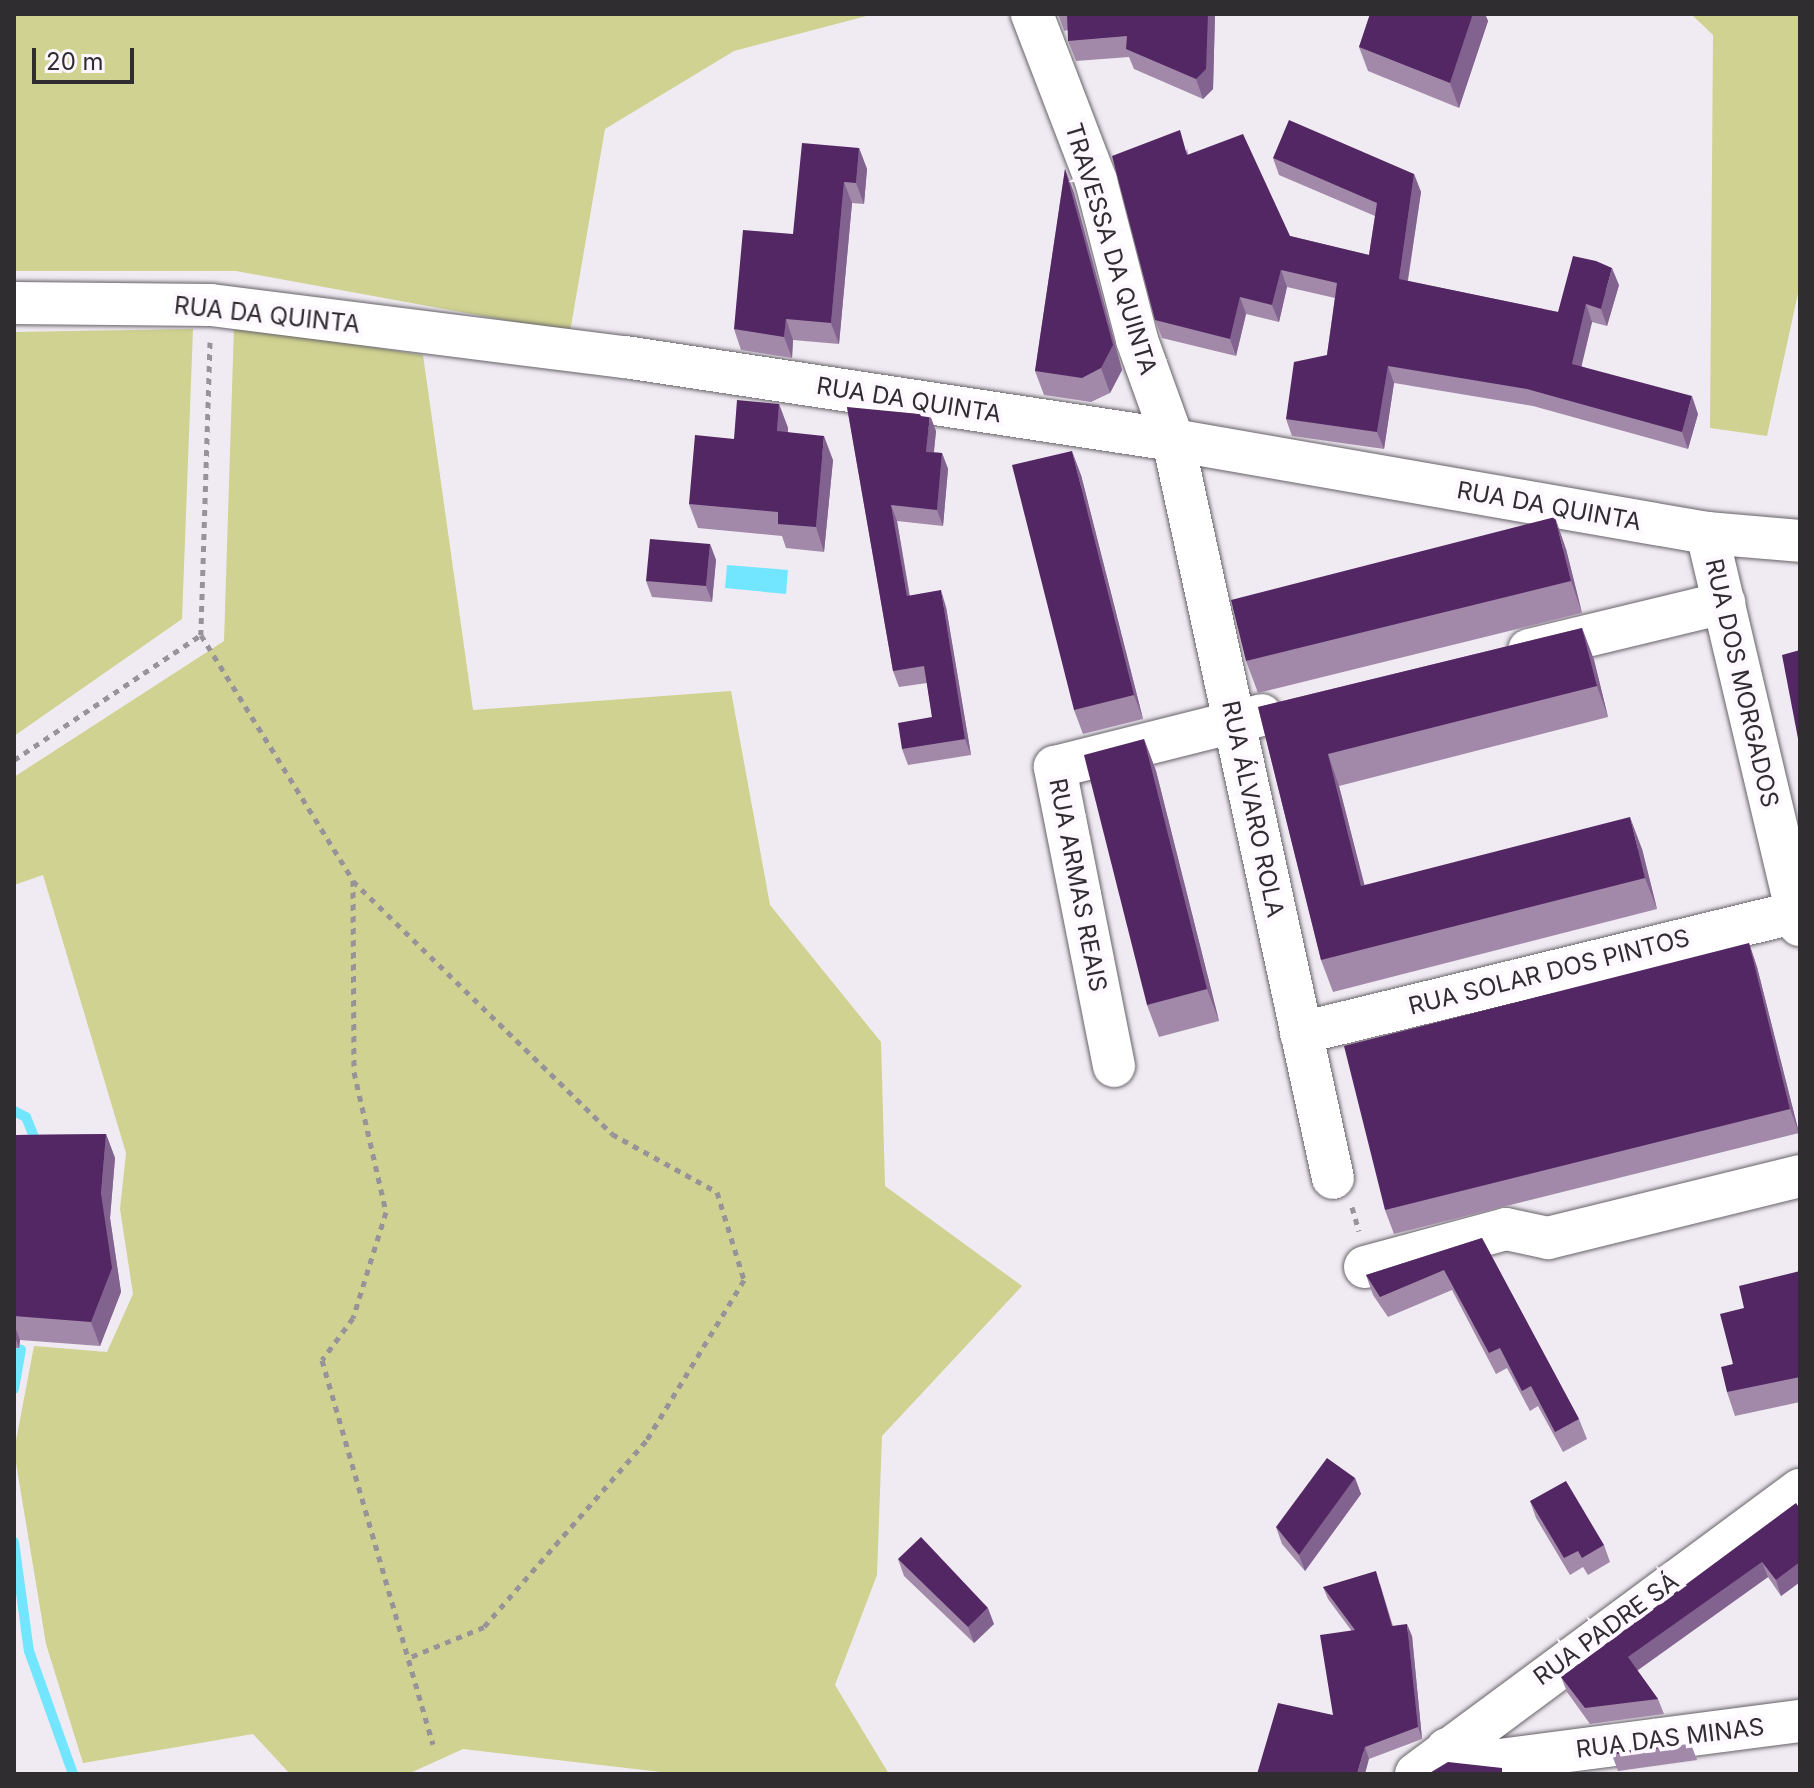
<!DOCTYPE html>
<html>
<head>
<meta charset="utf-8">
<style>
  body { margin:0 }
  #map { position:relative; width:1814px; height:1788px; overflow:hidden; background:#f0ebf2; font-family:Inter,sans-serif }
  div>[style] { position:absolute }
  .green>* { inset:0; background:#cfd290 }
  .water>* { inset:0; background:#73e6ff }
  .stream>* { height:10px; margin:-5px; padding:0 5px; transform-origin:5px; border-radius:5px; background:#73e6ff }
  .path>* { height:5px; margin-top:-2.5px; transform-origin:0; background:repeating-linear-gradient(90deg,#979399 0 6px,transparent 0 12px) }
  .roads { filter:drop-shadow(0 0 2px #676269) drop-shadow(0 0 2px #676269) }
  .minor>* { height:42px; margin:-21px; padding:0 21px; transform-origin:21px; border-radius:21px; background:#fff }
  .wall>* { inset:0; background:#a289aa }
  .shaded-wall>* { inset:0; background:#82628e }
  .building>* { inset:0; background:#532763 }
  span { translate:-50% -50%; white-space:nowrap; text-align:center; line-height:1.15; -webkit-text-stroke:8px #fdf8ff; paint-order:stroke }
  .street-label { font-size:24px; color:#2f2d30 }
  .frame { position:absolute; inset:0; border:16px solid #2f2d30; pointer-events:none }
  .scale { position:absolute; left:32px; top:48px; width:102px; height:36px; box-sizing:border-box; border:4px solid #2f2d30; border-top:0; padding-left:10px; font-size:24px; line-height:28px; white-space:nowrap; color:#2f2d30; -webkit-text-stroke:6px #fdf8ff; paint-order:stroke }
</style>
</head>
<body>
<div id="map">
  <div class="green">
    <div style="clip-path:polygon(14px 14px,874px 14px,734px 51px,605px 129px,570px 332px,236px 271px,14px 271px)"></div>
    <div style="clip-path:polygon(1691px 14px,1800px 14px,1800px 284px,1767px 436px,1710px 428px,1713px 35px)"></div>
    <div style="clip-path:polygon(234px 326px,423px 355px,473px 710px,731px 691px,770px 905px,881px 1042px,885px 1186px,1022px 1286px,882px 1436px,877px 1575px,835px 1685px,889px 1774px,678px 1774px,463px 1749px,408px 1774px,290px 1774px,253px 1734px,83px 1763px,46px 1644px,14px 1451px,34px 1346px,107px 1352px,133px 1294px,120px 1209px,126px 1153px,43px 875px,14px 885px,14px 777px,224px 641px)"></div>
    <div style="clip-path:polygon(193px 329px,182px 619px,14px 736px,14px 332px)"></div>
  </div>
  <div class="water">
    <div style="clip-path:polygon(727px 565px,788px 570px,786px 594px,725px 588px)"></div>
  </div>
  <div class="stream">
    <div style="left:14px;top:1111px;width:13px;rotate:27deg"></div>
    <div style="left:26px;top:1117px;width:32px;rotate:68deg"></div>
    <div style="left:14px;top:1389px;width:40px;rotate:-80deg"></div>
    <div style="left:14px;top:1542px;width:110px;rotate:82.2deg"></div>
    <div style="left:29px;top:1651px;width:131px;rotate:70.3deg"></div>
  </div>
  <div class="path">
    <div style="left:210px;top:342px;width:293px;rotate:91.8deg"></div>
    <div style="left:201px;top:635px;width:288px;rotate:58.2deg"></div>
    <div style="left:353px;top:880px;width:192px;rotate:89.7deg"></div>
    <div style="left:354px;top:1072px;width:144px;rotate:77.1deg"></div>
    <div style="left:386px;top:1212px;width:111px;rotate:107.3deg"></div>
    <div style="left:353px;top:1318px;width:52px;rotate:126.4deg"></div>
    <div style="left:322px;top:1360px;width:400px;rotate:73.9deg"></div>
    <div style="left:14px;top:760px;width:225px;rotate:-33.8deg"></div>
    <div style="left:353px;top:881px;width:362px;rotate:44.3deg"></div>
    <div style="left:612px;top:1134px;width:120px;rotate:28.9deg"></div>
    <div style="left:717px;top:1192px;width:92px;rotate:72.9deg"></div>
    <div style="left:744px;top:1280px;width:188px;rotate:121.3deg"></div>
    <div style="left:646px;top:1441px;width:247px;rotate:131.1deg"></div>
    <div style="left:484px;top:1627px;width:82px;rotate:157.8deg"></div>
    <div style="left:1352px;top:1207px;width:25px;rotate:74deg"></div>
  </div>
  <div class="roads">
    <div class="minor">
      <div style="left:1032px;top:14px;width:179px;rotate:69deg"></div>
      <div style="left:1096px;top:181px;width:164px;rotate:75.5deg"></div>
      <div style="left:1137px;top:340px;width:106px;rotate:70.2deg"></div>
      <div style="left:1173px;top:440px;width:755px;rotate:77.77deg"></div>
      <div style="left:14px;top:303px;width:197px;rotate:0.6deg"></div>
      <div style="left:211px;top:305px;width:417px;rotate:7.2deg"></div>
      <div style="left:625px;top:357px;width:554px;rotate:8.61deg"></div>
      <div style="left:1173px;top:440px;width:542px;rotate:9.88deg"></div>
      <div style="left:1707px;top:533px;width:93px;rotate:4.9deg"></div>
      <div style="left:1707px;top:533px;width:403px;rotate:76.7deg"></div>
      <div style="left:1529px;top:650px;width:201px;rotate:-13.6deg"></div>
      <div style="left:1301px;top:1033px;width:511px;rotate:-13.71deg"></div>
      <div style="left:1114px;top:1066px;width:305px;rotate:-101.2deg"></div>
      <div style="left:1055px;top:767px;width:213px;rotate:-14.1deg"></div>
      <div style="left:1365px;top:1267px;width:146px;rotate:-15.1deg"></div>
      <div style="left:1506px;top:1229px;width:43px;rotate:12.1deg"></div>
      <div style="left:1548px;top:1238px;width:260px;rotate:-13.8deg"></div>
      <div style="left:1447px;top:1749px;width:39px;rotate:19deg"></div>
      <div style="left:1484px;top:1762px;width:319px;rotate:-7.4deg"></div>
      <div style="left:1416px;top:1774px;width:478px;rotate:-36.5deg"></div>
    </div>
  </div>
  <div class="wall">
    <div style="clip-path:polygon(1058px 14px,1215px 14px,1213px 89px,1203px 99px,1134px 69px,1129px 57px,1076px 61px,1068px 41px,1068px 30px,1064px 31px)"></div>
    <div style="clip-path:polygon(1370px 14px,1485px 14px,1488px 21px,1459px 108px,1368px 71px,1359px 47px)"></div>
    <div style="clip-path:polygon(859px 148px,867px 169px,864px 204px,852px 203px,839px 344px,793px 340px,792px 358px,741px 350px,734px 329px,793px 234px)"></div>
    <div style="clip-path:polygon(1187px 148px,1188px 154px,1290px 236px,1369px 255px,1375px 216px,1279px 175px,1273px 158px,1414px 174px,1421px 192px,1408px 281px,1558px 312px,1619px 285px,1607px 326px,1592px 322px,1581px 366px,1698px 414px,1688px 449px,1533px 406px,1394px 383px,1384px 449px,1292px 436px,1286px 419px,1327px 355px,1335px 298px,1287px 287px,1279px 322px,1246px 314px,1236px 356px,1162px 338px,1155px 320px)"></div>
    <div style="clip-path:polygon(1065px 169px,1074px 193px,1122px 370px,1110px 393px,1091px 402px,1044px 395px,1035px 371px)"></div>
    <div style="clip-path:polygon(779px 404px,788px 428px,788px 432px,833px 460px,824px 552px,786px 548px,782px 536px,698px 528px,689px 504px,734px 439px)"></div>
    <div style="clip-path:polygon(847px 407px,936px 431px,934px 452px,942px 453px,948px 469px,943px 526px,897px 521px,910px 596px,946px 607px,971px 755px,908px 765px,902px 749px,932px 717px,927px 683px,899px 687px,893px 671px)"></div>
    <div style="clip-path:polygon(1081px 475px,1143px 719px,1083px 734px,1074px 710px)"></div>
    <div style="clip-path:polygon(710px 544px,716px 560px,712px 602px,652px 597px,646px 581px)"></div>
    <div style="clip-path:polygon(1566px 549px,1582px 613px,1258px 693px,1246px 661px)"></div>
    <div style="clip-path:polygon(1582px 628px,1594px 660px,1608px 717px,1339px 786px,1364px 885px,1642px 849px,1657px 909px,1333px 992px,1321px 960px,1258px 707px)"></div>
    <div style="clip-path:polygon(1144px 739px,1156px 771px,1219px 1021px,1159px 1037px,1147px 1005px)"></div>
    <div style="clip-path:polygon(1749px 943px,1757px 967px,1799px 1133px,1394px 1234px,1385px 1210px)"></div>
    <div style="clip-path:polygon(106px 1134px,115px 1158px,110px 1218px,121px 1292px,100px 1346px,20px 1340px,19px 1348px,14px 1348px,14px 1135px)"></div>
    <div style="clip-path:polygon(1482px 1238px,1579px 1419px,1587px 1439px,1563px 1452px,1538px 1406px,1530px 1411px,1507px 1368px,1496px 1374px,1452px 1290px,1388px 1317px,1373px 1295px,1366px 1275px)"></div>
    <div style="clip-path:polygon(1800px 1271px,1800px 1402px,1735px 1416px,1727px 1392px,1744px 1308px)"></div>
    <div style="clip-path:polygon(1355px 1478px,1361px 1494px,1305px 1571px,1282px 1544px,1276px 1527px)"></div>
    <div style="clip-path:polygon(1530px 1501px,1604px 1545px,1610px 1562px,1588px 1575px,1583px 1567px,1570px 1575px,1536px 1518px)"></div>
    <div style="clip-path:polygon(1800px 1509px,1800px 1582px,1781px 1596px,1768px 1577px,1637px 1670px,1658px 1699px,1664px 1714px,1590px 1724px,1567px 1692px,1561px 1677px)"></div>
    <div style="clip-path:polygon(898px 1559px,994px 1624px,974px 1643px,904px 1576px)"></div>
    <div style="clip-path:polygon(1380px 1584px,1393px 1626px,1412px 1636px,1422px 1739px,1369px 1759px,1333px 1715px,1351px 1630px,1328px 1599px,1323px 1587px)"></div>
    <div style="clip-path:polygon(1691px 1744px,1697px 1760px,1618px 1771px,1612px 1755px)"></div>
  </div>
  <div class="shaded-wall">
    <div style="clip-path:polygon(1208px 14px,1215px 14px,1213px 89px,1203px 99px,1196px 79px)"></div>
    <div style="clip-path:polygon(1473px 14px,1485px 14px,1488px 21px,1459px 108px,1450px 83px)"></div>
    <div style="clip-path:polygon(859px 148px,867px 169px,864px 204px,856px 183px)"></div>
    <div style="clip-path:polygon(1065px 169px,1074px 193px,1122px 370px,1110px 393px,1101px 368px)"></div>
    <div style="clip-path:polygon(1414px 174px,1421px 192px,1405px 297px,1399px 279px)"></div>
    <div style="clip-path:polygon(844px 182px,852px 203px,839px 344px,831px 323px)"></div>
    <div style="clip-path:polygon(1612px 268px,1619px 285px,1607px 326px,1601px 309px)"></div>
    <div style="clip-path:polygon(1281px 270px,1287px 287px,1279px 322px,1272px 305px)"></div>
    <div style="clip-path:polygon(1240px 297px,1246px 314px,1236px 356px,1230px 339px)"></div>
    <div style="clip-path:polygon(1586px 304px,1592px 322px,1578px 381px,1572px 364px)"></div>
    <div style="clip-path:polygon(786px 319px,793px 340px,792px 358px,784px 337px)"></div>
    <div style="clip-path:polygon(1388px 366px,1394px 383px,1384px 449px,1377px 432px)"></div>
    <div style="clip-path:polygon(1692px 396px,1698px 414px,1688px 449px,1682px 432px)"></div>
    <div style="clip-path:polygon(779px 404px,788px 428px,786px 455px,777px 431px)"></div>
    <div style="clip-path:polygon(930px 415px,936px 431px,932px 468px,926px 452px)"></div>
    <div style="clip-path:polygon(824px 436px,833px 460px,824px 552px,816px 527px)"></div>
    <div style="clip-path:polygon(1072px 451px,1081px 475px,1143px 719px,1134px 695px)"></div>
    <div style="clip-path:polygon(942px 453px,948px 469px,943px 526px,937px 510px)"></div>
    <div style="clip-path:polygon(891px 505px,897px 521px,912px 612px,907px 596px)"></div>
    <div style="clip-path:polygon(1555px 517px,1566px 549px,1582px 613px,1571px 581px)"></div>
    <div style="clip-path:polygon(710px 544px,716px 560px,712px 602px,706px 586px)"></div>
    <div style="clip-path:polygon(941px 590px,946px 607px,971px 755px,965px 739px)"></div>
    <div style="clip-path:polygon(1582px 628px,1594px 660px,1608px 717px,1597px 686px)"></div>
    <div style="clip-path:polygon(1144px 739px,1156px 771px,1219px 1021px,1207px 989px)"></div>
    <div style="clip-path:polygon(1328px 754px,1339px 786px,1373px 918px,1361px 886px)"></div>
    <div style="clip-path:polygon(1630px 817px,1642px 849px,1657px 909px,1645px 878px)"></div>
    <div style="clip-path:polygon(1749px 943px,1757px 967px,1799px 1133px,1790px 1109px)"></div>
    <div style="clip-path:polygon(106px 1134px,115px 1158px,110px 1218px,121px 1292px,100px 1346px,91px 1322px)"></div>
    <div style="clip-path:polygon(14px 1324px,20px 1340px,19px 1348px,14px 1334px)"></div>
    <div style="clip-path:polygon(1355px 1478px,1361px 1494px,1305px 1571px,1299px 1555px)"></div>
    <div style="clip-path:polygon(1762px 1562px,1768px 1577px,1634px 1673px,1628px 1657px)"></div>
    <div style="clip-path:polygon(1800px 1562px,1800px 1582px,1781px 1596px,1776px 1580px)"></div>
    <div style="clip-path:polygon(988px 1608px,994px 1624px,974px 1643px,968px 1627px)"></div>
    <div style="clip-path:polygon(1407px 1624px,1412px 1636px,1422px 1739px,1418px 1727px)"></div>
    <div style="clip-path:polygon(1365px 1747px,1369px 1759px,1365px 1774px,1357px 1774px)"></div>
  </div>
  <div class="building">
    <div style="clip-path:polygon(1067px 14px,1208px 14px,1206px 69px,1196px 79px,1126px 49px,1127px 36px,1068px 41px)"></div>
    <div style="clip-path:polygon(1370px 14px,1473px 14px,1450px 83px,1359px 47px)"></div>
    <div style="clip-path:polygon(1289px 120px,1414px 174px,1399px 279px,1558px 312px,1573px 256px,1596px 261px,1612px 268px,1601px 309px,1586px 304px,1572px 364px,1692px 396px,1682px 432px,1527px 389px,1388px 366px,1377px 432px,1286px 419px,1294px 362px,1327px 355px,1337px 283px,1281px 270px,1272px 305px,1240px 297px,1230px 339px,1155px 320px,1112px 156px,1180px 130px,1187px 155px,1243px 134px,1290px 236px,1369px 255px,1377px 203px,1273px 158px)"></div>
    <div style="clip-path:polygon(802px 143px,859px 148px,856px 183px,844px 182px,831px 323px,786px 319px,784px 337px,734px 329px,743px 230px,793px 234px)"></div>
    <div style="clip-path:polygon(1065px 169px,1113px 345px,1101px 368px,1082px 378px,1035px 371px)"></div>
    <div style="clip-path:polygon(737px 400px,779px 404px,777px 431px,824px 436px,816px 527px,778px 524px,778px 512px,689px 504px,695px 435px,734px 439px)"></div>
    <div style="clip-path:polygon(847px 407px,930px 415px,926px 452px,942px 453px,937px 510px,891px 505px,907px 596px,941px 590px,965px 739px,902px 749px,898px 723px,932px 717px,924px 666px,893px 671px)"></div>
    <div style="clip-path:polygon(1072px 451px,1134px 695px,1074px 710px,1012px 465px)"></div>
    <div style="clip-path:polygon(1555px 517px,1571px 581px,1246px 661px,1231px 600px)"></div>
    <div style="clip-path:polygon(650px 539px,710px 544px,706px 586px,646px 581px)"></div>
    <div style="clip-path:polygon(1582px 628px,1597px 686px,1328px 754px,1361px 886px,1630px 817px,1645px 878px,1321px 960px,1258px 707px)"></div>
    <div style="clip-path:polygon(1800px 650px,1800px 749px,1782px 655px)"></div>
    <div style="clip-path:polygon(1144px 739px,1207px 989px,1147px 1005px,1084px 755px)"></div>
    <div style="clip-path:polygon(1749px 943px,1790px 1109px,1385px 1210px,1344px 1046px)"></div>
    <div style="clip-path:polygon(106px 1134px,101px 1194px,112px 1268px,91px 1322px,14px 1316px,14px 1135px)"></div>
    <div style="clip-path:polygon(1482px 1238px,1579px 1419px,1555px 1432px,1531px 1386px,1522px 1391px,1500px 1348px,1489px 1353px,1444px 1270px,1380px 1297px,1366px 1275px)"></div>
    <div style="clip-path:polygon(1800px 1271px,1800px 1377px,1727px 1392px,1721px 1367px,1733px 1364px,1720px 1314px,1744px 1308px,1739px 1286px)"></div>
    <div style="clip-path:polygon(1327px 1458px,1355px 1478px,1299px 1555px,1276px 1527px)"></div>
    <div style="clip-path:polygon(1566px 1481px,1604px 1545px,1582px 1558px,1578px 1551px,1564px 1558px,1530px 1501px)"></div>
    <div style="clip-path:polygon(1796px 1503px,1800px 1509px,1800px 1562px,1776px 1580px,1762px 1562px,1628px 1657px,1658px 1699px,1585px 1708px,1561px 1677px)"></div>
    <div style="clip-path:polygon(921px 1537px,988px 1608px,968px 1627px,898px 1559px)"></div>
    <div style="clip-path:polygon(1376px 1571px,1392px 1626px,1407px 1624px,1418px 1727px,1365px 1747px,1357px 1774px,1257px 1774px,1278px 1703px,1333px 1715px,1320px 1635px,1355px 1630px,1323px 1587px)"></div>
    <div style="clip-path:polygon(1691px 1744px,1612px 1755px,1612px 1752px)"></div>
    <div style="clip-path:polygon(1448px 1762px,1502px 1768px,1502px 1774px,1428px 1774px)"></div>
  </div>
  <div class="street-label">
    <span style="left:1111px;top:249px;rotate:73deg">TRAVESSA DA QUINTA</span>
    <span style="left:267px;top:315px;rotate:6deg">RUA DA QUINTA</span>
    <span style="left:909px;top:400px;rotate:9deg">RUA DA QUINTA</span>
    <span style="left:1549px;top:506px;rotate:10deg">RUA DA QUINTA</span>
    <span style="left:1742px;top:683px;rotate:77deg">RUA DOS MORGADOS</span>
    <span style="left:1253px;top:809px;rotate:78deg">RUA ÁLVARO ROLA</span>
    <span style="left:1078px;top:885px;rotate:79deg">RUA ARMAS REAIS</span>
    <span style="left:1549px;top:972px;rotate:-14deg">RUA SOLAR DOS PINTOS</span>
    <span style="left:1606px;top:1629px;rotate:-36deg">RUA PADRE SÁ</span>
    <span style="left:1670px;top:1738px;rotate:-7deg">RUA DAS MINAS</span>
  </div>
  <div class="frame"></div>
  <div class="scale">20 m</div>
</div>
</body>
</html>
